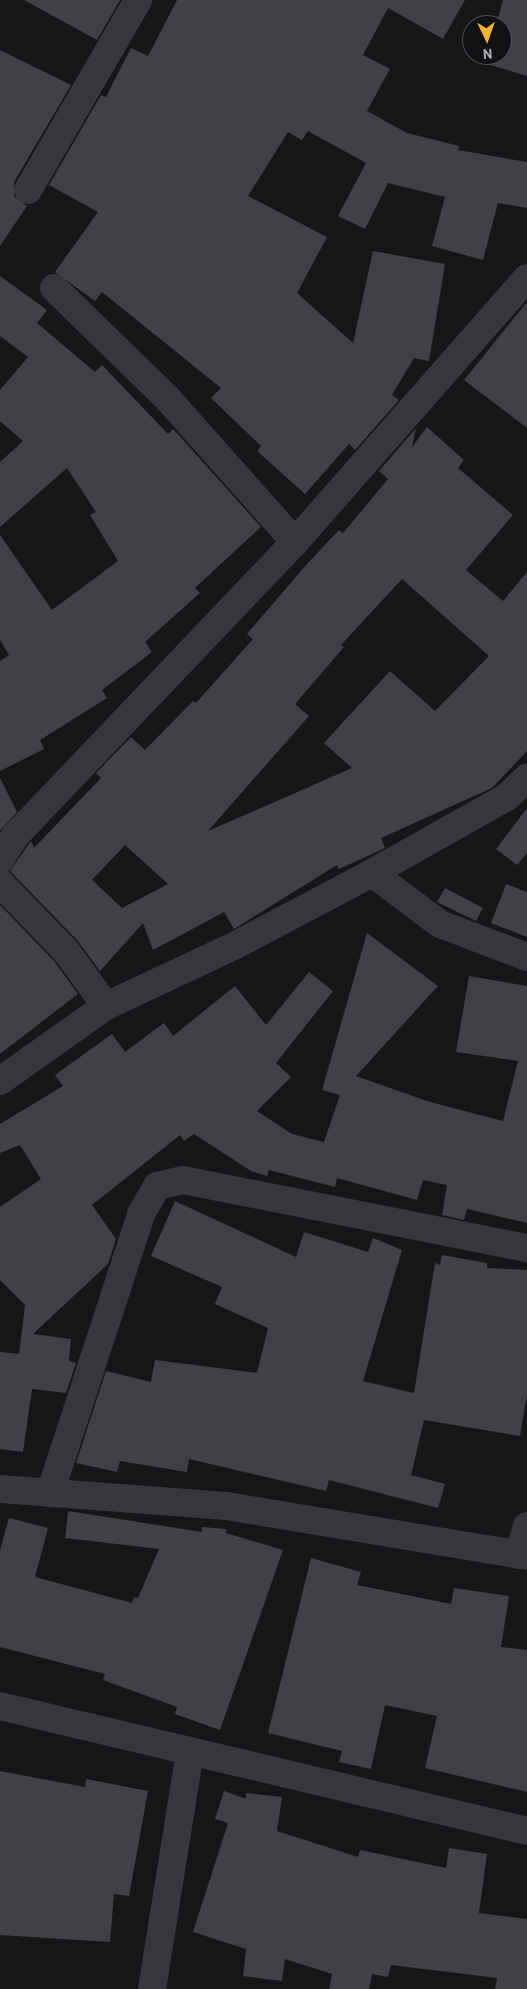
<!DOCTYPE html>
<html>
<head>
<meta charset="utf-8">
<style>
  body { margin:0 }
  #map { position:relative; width:527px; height:1989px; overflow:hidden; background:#161618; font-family:Barlow,sans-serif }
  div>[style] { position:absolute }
  .building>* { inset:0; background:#404145 }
  .street>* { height:28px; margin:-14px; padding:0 14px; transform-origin:14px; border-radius:14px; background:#37383d }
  span { translate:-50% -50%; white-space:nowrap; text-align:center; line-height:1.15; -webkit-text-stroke:4px #111113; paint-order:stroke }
  .north { position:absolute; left:462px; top:15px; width:50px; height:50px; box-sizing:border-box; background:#111113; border:1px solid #4d4f55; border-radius:50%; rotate:177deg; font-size:14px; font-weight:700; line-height:20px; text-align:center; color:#a8adb8 }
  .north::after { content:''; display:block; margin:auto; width:18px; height:22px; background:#f2b134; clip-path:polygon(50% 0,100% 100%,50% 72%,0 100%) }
</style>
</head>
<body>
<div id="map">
  <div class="building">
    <div style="clip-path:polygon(24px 0,120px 0,97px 40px)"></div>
    <div style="clip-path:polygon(177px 0,465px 0,443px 39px,388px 8px,363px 55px,390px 69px,367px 111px,407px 133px,459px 146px,458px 150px,527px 162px,527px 208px,498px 203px,483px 260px,432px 246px,445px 197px,388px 183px,365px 229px,338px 216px,366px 163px,308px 131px,302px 140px,288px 132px,248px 196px,327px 237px,297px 293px,353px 343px,373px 251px,445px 264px,429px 361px,414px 358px,392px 395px,399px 400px,355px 450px,349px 444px,305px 494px,257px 451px,261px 446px,211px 398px,221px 388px,102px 292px,95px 301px,55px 272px,98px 212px,49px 185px,101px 95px,106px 97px,131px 48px,148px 56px)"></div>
    <div style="clip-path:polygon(503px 0,527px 0,527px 76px,484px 63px,487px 55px,502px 55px,502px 25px,496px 25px)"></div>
    <div style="clip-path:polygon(0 50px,71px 85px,14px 182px,14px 197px,27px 206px,0 246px)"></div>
    <div style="clip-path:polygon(0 276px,47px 310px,37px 323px,95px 372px,102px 365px,168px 434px,173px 429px,176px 432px,261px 527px,195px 588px,200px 593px,145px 642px,152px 652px,102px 690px,107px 698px,40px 740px,44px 749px,0 771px,0 661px,9px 655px,0 640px,0 535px,52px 610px,118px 561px,90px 515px,96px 512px,67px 468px,0 527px,0 462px,23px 441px,0 421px,0 390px,28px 357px,0 336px)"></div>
    <div style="clip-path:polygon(527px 302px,527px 428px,464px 380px)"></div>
    <div style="clip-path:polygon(evenodd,427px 427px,464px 460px,458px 468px,513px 515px,466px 570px,503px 601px,527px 572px,527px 751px,492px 788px,381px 838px,385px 848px,339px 869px,337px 865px,234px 929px,224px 912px,153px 950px,143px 923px,100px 971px,77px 940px,10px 871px,31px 841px,34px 848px,101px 778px,96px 773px,131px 737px,145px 750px,193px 701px,196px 703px,253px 639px,247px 634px,307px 564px,339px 530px,343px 533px,388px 479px,379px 471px,416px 428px,412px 447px,427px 427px,402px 579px,489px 656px,435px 711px,390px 671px,324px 743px,352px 768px,208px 831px,309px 716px,295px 704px,344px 647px,341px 645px,402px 579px,427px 427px,125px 845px,168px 884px,122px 908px,92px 880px,125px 845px)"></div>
    <div style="clip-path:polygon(0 778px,17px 812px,0 831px)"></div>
    <div style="clip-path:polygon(527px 808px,527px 853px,517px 865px,496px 849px)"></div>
    <div style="clip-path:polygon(506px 884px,527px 892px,527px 937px,491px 923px)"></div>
    <div style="clip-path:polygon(445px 888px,483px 908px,476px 921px,437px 902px)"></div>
    <div style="clip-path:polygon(0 905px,54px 961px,78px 994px,0 1054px)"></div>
    <div style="clip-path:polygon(367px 933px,438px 986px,356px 1076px,430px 1102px,503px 1121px,518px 1061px,456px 1052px,469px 976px,527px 986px,527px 1223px,467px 1209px,464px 1220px,442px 1215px,447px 1185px,423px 1180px,417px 1200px,337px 1178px,335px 1187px,269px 1170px,267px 1176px,251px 1171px,194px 1134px,184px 1141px,180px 1135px,92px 1205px,116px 1239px,108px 1264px,33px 1334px,71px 1339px,69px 1361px,76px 1363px,66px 1393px,32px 1389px,23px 1452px,0 1449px,0 1352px,19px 1354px,25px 1305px,0 1280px,0 1207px,41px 1179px,20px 1145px,0 1153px,0 1124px,63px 1086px,55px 1075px,112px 1034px,125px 1052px,164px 1023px,173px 1036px,235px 986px,266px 1025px,309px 972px,333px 991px,276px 1063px,291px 1077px,257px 1111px,292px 1134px,324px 1142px,340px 1095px,322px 1090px)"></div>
    <div style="clip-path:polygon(175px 1201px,296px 1257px,304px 1232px,368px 1252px,373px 1238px,402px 1250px,363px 1381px,414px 1393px,435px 1263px,440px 1265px,442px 1255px,487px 1263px,487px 1268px,527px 1270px,527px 1394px,520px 1436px,424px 1420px,411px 1475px,445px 1484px,438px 1508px,329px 1480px,326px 1491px,189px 1459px,187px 1472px,120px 1461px,117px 1472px,76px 1463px,106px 1371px,151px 1382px,155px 1360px,257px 1373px,268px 1328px,215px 1304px,222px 1287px,151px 1256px)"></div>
    <div style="clip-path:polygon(68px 1511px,202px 1532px,202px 1527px,226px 1529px,226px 1533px,283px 1550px,220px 1730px,175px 1714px,177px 1707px,103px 1680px,105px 1674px,0 1647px,0 1550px,9px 1518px,48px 1528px,35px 1577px,132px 1603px,134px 1597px,138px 1598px,159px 1549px,65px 1538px)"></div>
    <div style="clip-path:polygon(311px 1558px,361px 1572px,357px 1585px,451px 1604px,454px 1588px,509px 1596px,501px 1647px,527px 1650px,527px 1792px,425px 1768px,437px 1716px,385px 1705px,371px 1769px,339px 1762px,342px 1751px,268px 1733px)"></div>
    <div style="clip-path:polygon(0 1771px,85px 1787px,86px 1779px,148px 1791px,129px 1896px,114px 1894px,110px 1942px,0 1935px)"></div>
    <div style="clip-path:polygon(224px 1791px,246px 1799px,246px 1793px,282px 1797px,277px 1831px,358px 1857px,360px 1850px,446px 1868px,449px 1848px,487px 1854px,479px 1913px,527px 1919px,527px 1989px,495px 1989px,497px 1978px,391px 1965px,388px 1977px,372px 1974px,369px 1989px,329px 1989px,332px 1974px,285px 1959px,282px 1981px,243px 1976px,246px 1949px,193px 1932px,228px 1823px,215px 1819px)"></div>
  </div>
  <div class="street">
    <div style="left:28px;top:190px;width:220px;rotate:-59.9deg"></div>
    <div style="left:54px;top:288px;width:159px;rotate:44.2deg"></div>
    <div style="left:168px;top:399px;width:191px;rotate:48.4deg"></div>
    <div style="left:0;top:860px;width:28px;rotate:-58deg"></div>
    <div style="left:15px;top:836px;width:406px;rotate:-46.4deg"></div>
    <div style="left:295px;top:542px;width:351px;rotate:-48.7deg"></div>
    <div style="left:372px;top:873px;width:85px;rotate:36.9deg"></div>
    <div style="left:440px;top:924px;width:93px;rotate:20.8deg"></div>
    <div style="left:0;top:883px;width:95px;rotate:45.9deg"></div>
    <div style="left:66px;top:951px;width:68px;rotate:54deg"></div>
    <div style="left:0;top:1081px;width:130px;rotate:-35.3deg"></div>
    <div style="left:106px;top:1006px;width:141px;rotate:-25.1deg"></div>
    <div style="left:234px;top:946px;width:156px;rotate:-27.9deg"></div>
    <div style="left:372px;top:873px;width:155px;rotate:-29.4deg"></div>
    <div style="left:507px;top:797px;width:28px;rotate:-44deg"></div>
    <div style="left:0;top:1489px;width:227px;rotate:4.3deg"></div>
    <div style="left:226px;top:1506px;width:305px;rotate:9.4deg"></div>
    <div style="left:50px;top:1493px;width:293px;rotate:-71.9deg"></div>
    <div style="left:141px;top:1214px;width:32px;rotate:-60deg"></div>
    <div style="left:157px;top:1186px;width:27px;rotate:-13deg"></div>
    <div style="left:183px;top:1180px;width:351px;rotate:11.2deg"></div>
    <div style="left:519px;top:1555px;width:30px;rotate:-75deg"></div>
    <div style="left:0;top:1706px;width:542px;rotate:13.34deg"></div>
    <div style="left:152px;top:1989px;width:240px;rotate:-80.9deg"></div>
  </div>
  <div class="north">N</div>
</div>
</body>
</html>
